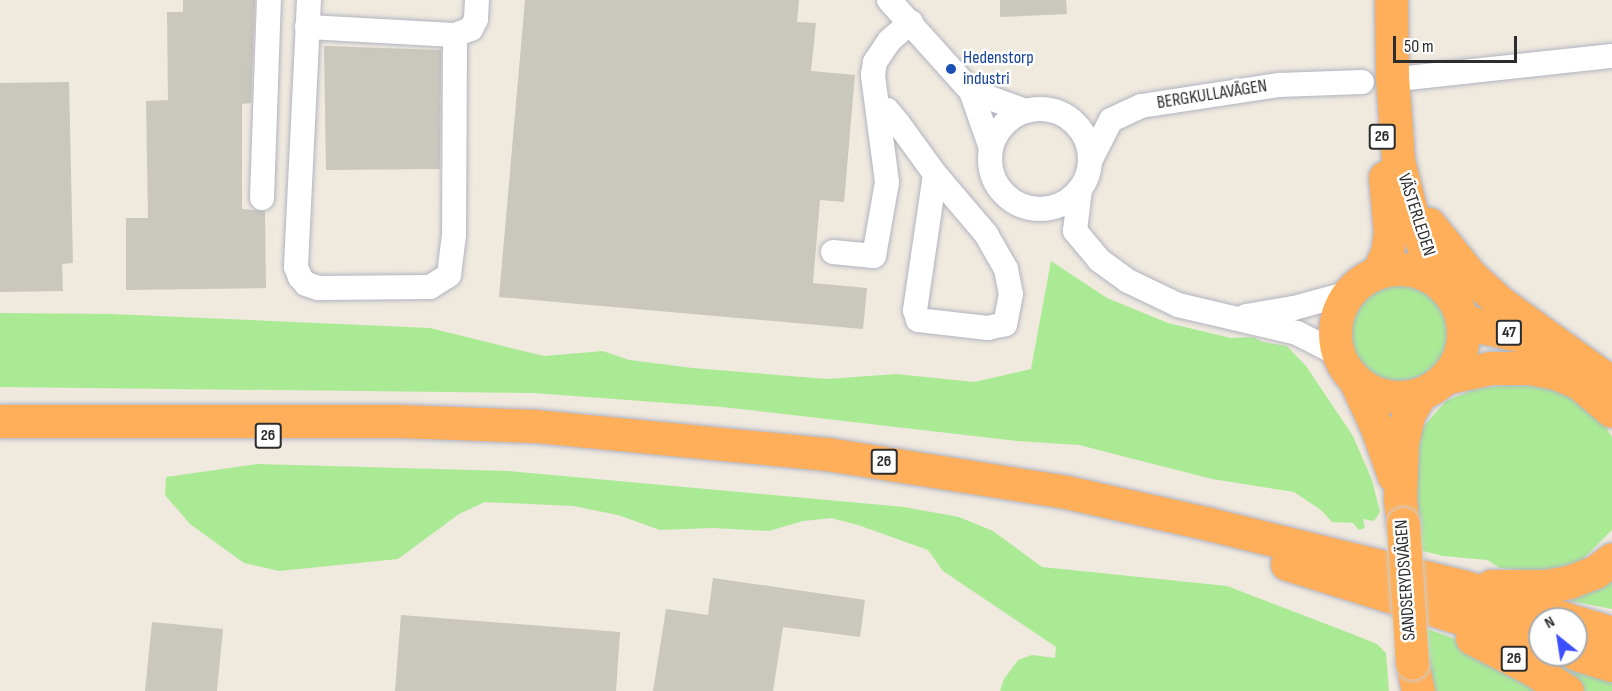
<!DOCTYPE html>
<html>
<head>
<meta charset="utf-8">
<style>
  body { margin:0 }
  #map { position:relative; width:1612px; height:691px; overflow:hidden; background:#efe9de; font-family:"Sofia Sans Condensed",sans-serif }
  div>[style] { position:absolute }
  .green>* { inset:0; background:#abea95 }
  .round { border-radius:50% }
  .building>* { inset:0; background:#cac7bc }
  .roads { filter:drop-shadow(0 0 2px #b2b3c1) drop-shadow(0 0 2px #b2b3c1) }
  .minor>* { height:24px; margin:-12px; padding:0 12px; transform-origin:12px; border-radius:12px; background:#fff }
  .minor>.ring { margin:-12px; padding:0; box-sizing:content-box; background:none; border:24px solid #fff; border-radius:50% }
  .highway>* { height:33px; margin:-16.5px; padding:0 16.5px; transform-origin:16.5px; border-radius:16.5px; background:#ffaf59 }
  .highway>.ring { margin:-16.5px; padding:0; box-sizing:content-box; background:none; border:33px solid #ffaf59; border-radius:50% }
  .bridges { filter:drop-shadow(0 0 2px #ccc) drop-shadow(0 0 2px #ccc) }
  .highway-bridge>* { height:33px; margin:-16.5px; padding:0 16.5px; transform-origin:16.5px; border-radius:16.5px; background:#ffaf59 }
  .dots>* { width:16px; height:16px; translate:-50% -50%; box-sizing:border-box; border:3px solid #fff; border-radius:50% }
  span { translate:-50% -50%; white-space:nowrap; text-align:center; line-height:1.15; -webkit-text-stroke:5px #fff; paint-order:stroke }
  .shield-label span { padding:2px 4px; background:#fff; border:2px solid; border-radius:4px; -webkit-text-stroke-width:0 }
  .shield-label { font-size:16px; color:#2c2c2c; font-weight:700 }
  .transit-label { font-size:18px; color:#164399 }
  .left { translate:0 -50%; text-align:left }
  .street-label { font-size:18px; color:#2c2c2c }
  .north { position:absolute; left:1528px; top:607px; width:60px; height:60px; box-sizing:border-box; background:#fff; border:2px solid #ababab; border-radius:50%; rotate:330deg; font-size:16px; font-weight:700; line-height:24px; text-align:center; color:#2c2c2c }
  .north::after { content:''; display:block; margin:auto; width:21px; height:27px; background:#3b4fff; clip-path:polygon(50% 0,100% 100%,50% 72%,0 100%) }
  .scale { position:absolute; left:1393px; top:36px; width:124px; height:27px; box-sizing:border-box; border:3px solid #2c2c2c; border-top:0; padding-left:8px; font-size:18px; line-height:21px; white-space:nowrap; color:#2c2c2c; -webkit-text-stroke:4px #fff; paint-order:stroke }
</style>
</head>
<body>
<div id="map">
  <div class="green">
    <div style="clip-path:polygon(1051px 261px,1107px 298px,1168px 323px,1231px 338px,1253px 337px,1263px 342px,1287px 346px,1306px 366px,1353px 436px,1372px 480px,1380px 512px,1374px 521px,1363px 519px,1365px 528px,1359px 530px,1353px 523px,1332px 522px,1321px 510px,1294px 492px,1212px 479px,1079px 445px,1017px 441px,723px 407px,533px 393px,0 387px,0 313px,112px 314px,430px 328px,544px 356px,603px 351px,629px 360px,693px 368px,827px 379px,896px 374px,974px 382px,1031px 369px)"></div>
    <div class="round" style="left:1350px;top:281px;width:104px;height:104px"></div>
    <div style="clip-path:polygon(1506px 385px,1556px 387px,1601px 419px,1612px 437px,1612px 530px,1580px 562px,1542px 572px,1500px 568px,1487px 560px,1443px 556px,1419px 550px,1411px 472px,1416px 435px,1446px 401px,1475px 389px)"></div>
    <div style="clip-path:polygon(257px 464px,508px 471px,904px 507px,959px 517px,993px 531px,1042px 567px,1227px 586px,1347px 632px,1377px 644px,1386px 653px,1389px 691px,1000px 691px,1004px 679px,1018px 660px,1032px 655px,1055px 658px,1056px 647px,943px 571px,928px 550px,858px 525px,831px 518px,803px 521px,769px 531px,713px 528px,660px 530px,618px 515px,573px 506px,485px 502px,459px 514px,398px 559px,279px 571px,244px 563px,190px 524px,165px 495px,166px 477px)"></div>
    <div style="clip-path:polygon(1612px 577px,1612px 609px,1571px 601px,1603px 583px)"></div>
    <div style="clip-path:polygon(1425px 628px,1475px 646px,1553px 691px,1434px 691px)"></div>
    <div style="clip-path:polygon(1525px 651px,1612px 682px,1612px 691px,1582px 691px)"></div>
  </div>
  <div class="building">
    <div style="clip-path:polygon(183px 0,255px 0,251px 103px,242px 104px,242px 209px,265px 211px,266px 288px,126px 290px,126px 218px,148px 218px,146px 101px,168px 100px,167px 12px,183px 12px)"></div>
    <div style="clip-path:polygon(525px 0,799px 0,797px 22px,816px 23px,811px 71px,855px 75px,844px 202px,820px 200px,813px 283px,867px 288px,863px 329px,499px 297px)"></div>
    <div style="clip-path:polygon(1000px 0,1066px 0,1067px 14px,1000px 17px)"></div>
    <div style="clip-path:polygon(324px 46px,441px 50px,440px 169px,326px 170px)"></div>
    <div style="clip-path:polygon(69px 82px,73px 263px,62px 264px,63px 291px,0 292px,0 83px)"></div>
    <div style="clip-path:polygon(713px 578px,865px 600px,860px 637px,783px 627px,773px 691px,653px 691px,666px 609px,708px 615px)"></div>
    <div style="clip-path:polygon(401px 615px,620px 632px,616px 691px,395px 691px)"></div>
    <div style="clip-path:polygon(152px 622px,223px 629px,217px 691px,145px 691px)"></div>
  </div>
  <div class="roads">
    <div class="minor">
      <div style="left:309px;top:0;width:267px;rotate:92.8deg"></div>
      <div style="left:296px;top:267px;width:11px;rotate:68deg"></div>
      <div style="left:300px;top:277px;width:9px;rotate:49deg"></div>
      <div style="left:306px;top:284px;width:13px;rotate:18deg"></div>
      <div style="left:318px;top:288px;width:112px;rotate:-0.5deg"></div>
      <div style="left:430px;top:287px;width:22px;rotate:-32deg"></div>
      <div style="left:449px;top:275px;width:40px;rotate:-82.9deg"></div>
      <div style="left:454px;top:235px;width:200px;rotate:-89.7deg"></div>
      <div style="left:455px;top:35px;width:17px;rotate:-21deg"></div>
      <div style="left:471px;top:29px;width:11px;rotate:-63deg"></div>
      <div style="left:476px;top:19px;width:19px;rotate:-87deg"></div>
      <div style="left:889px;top:0;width:122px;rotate:48deg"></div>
      <div style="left:971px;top:91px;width:60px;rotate:70.7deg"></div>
      <div style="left:307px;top:27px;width:148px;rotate:3.1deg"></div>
      <div style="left:1408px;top:78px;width:205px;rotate:-6.2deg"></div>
      <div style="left:971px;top:91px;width:58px;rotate:20.3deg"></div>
      <div style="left:879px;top:108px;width:8px;rotate:14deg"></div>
      <div style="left:887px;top:110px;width:17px;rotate:50deg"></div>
      <div style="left:898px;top:123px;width:63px;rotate:54deg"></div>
      <div style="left:935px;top:174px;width:79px;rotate:49.6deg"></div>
      <div style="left:986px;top:234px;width:40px;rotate:60.3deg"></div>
      <div style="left:1006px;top:269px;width:25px;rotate:79deg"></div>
      <div style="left:1011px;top:294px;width:31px;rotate:101deg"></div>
      <div style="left:1005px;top:324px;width:17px;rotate:167deg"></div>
      <div style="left:988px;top:328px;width:70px;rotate:-173.5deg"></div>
      <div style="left:918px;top:320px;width:10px;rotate:-107deg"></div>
      <div style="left:915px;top:310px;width:137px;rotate:-81.6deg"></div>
      <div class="ring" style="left:990px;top:109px;width:76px;height:76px"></div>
      <div style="left:1090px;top:161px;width:46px;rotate:-62.9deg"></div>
      <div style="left:1111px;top:120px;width:33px;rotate:-25deg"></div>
      <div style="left:1141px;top:106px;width:140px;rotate:-8.7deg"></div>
      <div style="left:1279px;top:85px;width:83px;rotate:-2.1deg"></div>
      <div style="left:1080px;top:189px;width:42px;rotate:96.8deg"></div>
      <div style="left:1075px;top:231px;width:38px;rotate:50deg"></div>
      <div style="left:1099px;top:260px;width:36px;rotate:36deg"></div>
      <div style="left:1128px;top:281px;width:55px;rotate:25.6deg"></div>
      <div style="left:1178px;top:305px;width:122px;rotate:13.2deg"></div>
      <div style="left:1297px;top:333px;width:44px;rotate:27.1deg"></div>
      <div style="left:262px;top:198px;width:198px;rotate:-88deg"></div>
      <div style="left:833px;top:252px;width:41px;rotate:5.6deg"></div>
      <div style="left:874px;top:256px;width:75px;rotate:-80deg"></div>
      <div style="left:887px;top:182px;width:108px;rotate:-97.5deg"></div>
      <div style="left:873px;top:75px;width:13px;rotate:-81deg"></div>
      <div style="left:875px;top:62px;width:25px;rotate:-56deg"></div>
      <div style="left:889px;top:41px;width:29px;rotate:-41deg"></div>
      <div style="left:1246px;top:316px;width:49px;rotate:-9.5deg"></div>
      <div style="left:1294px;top:308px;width:57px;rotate:-15.3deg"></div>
    </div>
    <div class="highway">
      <div style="left:1391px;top:0;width:76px;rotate:89.2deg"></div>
      <div style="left:1392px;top:76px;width:84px;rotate:85.9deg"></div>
      <div style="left:1398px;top:160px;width:49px;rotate:76deg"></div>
      <div style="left:1410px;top:208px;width:37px;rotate:71deg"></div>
      <div style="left:1422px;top:243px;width:47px;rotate:64.5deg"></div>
      <div style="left:1429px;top:224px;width:67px;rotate:51.1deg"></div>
      <div style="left:1471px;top:276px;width:42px;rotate:42.1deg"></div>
      <div style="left:1502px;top:304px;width:135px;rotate:35.7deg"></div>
      <div class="ring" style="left:1335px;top:269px;width:95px;height:95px"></div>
      <div style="left:1378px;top:272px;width:21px;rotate:-65deg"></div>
      <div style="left:1387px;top:253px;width:21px;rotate:-82deg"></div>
      <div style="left:1390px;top:232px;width:55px;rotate:-95.2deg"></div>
      <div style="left:1462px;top:319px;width:27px;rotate:20deg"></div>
      <div style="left:1487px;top:328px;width:58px;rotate:12.8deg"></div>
      <div style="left:1445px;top:378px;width:46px;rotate:-12.5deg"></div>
      <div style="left:1490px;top:368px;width:40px"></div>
      <div style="left:1530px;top:368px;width:26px;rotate:11deg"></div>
      <div style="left:1556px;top:373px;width:25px;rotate:23deg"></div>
      <div style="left:1579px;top:383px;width:43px;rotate:40.3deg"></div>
      <div style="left:1355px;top:380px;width:53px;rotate:65.4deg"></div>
      <div style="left:1377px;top:428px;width:51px;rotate:70.5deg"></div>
      <div style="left:0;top:421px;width:400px"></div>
      <div style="left:400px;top:421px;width:135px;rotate:2.1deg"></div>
      <div style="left:535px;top:426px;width:293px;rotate:5.5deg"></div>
      <div style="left:827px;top:454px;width:242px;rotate:9deg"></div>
      <div style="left:1066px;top:492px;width:147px;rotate:12.6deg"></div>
      <div style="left:1209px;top:524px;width:260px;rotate:13.8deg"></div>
      <div style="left:1462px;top:586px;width:110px;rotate:17.4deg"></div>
      <div style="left:1403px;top:524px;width:26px;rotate:-97deg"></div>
      <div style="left:1400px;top:498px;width:56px;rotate:-88deg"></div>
      <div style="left:1402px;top:442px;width:28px;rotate:-77deg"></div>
      <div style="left:1408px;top:415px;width:24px;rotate:-60deg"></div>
      <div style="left:1287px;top:564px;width:265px;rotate:17.3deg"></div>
      <div style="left:1491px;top:586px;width:53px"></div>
      <div style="left:1544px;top:586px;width:25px;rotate:-9deg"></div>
      <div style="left:1569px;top:582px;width:28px;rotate:-21deg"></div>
      <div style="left:1595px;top:572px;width:21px;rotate:-37deg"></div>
      <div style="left:1576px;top:622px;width:38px;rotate:17deg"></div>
      <div style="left:1472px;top:638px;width:68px;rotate:27.3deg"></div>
      <div style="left:1532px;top:669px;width:41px;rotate:32.2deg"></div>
      <div style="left:1576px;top:654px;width:38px;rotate:17deg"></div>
      <div style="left:1412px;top:663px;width:29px;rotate:78deg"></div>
    </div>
  </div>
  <div class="bridges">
    <div class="highway-bridge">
      <div style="left:1403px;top:524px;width:139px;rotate:86.3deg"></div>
    </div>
  </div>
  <div class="dots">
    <div style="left:951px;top:69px;background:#1a4fb4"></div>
  </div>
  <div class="shield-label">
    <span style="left:1382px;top:137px">26</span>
    <span style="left:1509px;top:333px">47</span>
    <span style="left:268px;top:436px">26</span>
    <span style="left:884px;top:462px">26</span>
    <span style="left:1514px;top:659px">26</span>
  </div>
  <div class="transit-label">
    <span class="left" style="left:963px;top:69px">Hedenstorp<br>industri</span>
  </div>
  <div class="street-label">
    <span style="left:1212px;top:95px;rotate:-9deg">BERGKULLAVÄGEN</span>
    <span style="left:1416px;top:215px;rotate:72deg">VÄSTERLEDEN</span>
    <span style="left:1406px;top:580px;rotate:-94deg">SANDSERYDSVÄGEN</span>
  </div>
  <div class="north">N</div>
  <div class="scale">50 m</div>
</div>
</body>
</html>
